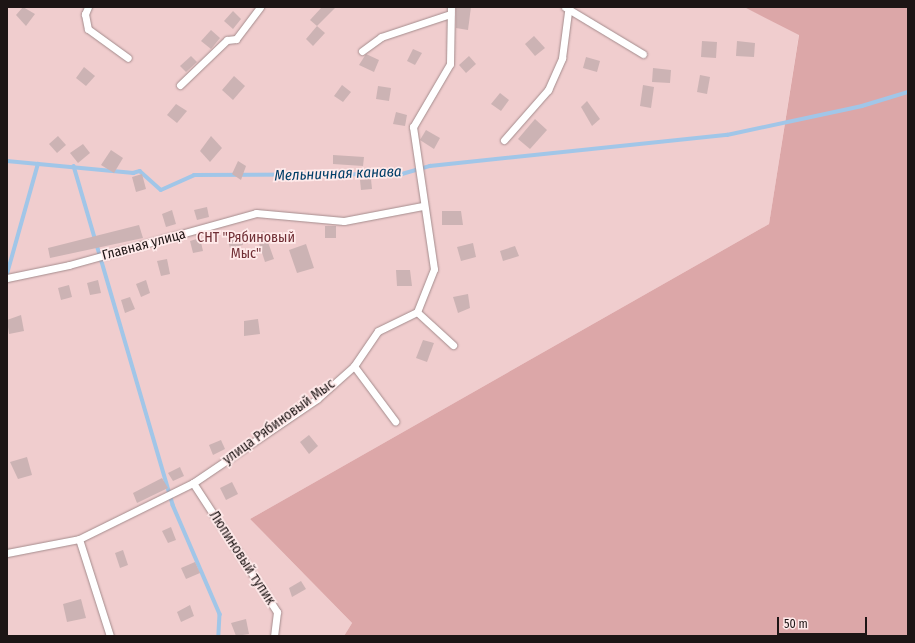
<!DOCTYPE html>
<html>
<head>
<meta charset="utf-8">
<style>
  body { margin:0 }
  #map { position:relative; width:915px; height:643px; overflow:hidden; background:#ffeaea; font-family:"Fira Sans Condensed",sans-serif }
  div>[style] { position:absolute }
  .green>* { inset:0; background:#f0cdce }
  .forest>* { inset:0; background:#dca7a8 }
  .stream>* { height:3.5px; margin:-1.75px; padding:0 1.75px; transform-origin:1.75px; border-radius:1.75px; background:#a1c6e8 }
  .building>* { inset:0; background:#ccb3b4 }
  .roads { filter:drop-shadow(0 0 1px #a48c8d) drop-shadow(0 0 1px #a48c8d) }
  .lane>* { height:7px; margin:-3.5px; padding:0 3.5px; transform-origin:3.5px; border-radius:3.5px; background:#fff }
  span { translate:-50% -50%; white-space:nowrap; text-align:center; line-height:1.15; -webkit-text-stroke:3.5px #ffeaea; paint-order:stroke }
  .park-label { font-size:14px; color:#702e34 }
  .street-label { font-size:14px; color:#1d1515 }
  .water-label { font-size:15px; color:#003e68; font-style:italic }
  .frame { position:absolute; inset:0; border:8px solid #1d1515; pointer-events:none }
  .scale { position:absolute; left:777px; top:617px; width:90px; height:18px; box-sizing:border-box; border:2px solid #1d1515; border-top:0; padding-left:5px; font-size:12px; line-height:14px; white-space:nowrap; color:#1d1515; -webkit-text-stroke:3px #ffeaea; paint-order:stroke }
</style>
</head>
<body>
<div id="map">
  <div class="green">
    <div style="clip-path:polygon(7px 7px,744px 7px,799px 34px,769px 224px,250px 519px,352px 623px,344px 636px,7px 636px)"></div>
  </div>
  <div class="forest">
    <div style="clip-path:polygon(744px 7px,908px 7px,908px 636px,344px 636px,352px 623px,250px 519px,769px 224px,799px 35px)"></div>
  </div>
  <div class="stream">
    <div style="left:7px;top:161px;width:127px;rotate:5.4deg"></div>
    <div style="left:133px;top:173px;width:7px;rotate:-16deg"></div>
    <div style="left:140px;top:171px;width:28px;rotate:42deg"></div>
    <div style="left:161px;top:190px;width:36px;rotate:-24deg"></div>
    <div style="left:194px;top:175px;width:208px;rotate:-0.3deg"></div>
    <div style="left:402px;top:174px;width:29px;rotate:-16deg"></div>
    <div style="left:430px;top:166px;width:299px;rotate:-6deg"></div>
    <div style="left:727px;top:135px;width:138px;rotate:-12.1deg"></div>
    <div style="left:862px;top:106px;width:48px;rotate:-16.9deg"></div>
    <div style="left:74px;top:166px;width:353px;rotate:73.7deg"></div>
    <div style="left:173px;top:505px;width:119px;rotate:66.7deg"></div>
    <div style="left:220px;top:614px;width:22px;rotate:93deg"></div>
    <div style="left:7px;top:274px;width:114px;rotate:-74.3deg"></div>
  </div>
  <div class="building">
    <div style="clip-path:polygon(23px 7px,35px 14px,26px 26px,16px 15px)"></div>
    <div style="clip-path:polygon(322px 7px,336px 7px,317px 26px,310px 20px)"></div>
    <div style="clip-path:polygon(456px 7px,471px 7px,468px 30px,456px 28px)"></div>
    <div style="clip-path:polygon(233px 11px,241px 19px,233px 29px,224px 21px)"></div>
    <div style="clip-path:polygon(317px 26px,325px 33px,313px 46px,306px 39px)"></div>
    <div style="clip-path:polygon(211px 30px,220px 38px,211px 49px,201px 41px)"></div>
    <div style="clip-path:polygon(534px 36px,545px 48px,535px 56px,525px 44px)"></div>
    <div style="clip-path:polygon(702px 41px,717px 42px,716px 58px,701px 57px)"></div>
    <div style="clip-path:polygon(737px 41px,755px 43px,754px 57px,736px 56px)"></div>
    <div style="clip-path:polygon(413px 49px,422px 53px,415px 65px,407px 61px)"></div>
    <div style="clip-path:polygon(366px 54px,379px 60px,374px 72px,359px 65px)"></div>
    <div style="clip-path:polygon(191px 56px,197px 62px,186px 72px,180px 66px)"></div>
    <div style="clip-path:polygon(469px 56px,476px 64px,466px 73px,459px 65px)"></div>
    <div style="clip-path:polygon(586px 57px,600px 61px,597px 72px,583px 68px)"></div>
    <div style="clip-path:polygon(84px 67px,95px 76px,86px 86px,76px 78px)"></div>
    <div style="clip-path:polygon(653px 68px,671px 70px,670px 83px,652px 82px)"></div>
    <div style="clip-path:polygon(700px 75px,710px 77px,707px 94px,697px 92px)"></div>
    <div style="clip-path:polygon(234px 76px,245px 86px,233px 100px,222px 90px)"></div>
    <div style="clip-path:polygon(342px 85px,351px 92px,343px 102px,334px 96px)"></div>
    <div style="clip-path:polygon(643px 85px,654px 87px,651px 108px,640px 106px)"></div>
    <div style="clip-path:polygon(378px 86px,391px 88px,389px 101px,376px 99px)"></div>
    <div style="clip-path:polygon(500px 93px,509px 100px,501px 111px,491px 104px)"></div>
    <div style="clip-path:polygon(587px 101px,600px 119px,592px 126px,581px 107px)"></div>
    <div style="clip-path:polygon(176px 104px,187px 111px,177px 123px,167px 115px)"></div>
    <div style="clip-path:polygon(396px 112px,407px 115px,405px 126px,393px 124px)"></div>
    <div style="clip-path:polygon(535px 119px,547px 130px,530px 149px,518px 139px)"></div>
    <div style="clip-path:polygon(426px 130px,440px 138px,434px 149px,420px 140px)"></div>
    <div style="clip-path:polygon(58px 136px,66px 145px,57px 153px,49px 144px)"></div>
    <div style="clip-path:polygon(211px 136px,222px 148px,210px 162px,200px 151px)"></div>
    <div style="clip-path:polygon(83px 144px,90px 153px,78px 163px,70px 153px)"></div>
    <div style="clip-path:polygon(111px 150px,123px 158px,114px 173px,101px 165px)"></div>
    <div style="clip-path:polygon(333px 155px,364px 157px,363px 166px,333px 164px)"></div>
    <div style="clip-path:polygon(238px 161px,246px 166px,241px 180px,232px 174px)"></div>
    <div style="clip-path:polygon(142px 174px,146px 189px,136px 192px,132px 177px)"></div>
    <div style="clip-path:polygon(371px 179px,372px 189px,361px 190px,360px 180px)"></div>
    <div style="clip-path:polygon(207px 207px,209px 217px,197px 220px,194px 210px)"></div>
    <div style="clip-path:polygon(172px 210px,176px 224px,166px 227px,162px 214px)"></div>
    <div style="clip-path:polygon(442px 211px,461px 211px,463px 225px,442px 225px)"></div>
    <div style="clip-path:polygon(139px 225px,143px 238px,50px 258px,48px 248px)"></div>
    <div style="clip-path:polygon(325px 226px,336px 226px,336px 238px,325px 238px)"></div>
    <div style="clip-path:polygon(264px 231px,274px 259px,265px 262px,256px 234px)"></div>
    <div style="clip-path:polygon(240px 234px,243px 245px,230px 248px,227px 237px)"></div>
    <div style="clip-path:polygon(200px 238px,203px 251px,193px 253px,190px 241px)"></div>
    <div style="clip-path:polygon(473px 243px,476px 257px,461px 261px,457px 247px)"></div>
    <div style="clip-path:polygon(306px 244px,314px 268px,297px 273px,289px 250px)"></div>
    <div style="clip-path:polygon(515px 246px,519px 256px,503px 261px,500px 251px)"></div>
    <div style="clip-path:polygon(167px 259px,170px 274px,161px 276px,157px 261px)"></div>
    <div style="clip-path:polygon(396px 270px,410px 270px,412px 286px,397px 286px)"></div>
    <div style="clip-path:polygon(98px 280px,101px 293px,90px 295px,87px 283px)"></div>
    <div style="clip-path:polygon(146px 280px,150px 293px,141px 297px,136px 284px)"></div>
    <div style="clip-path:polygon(69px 285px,72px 297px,61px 300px,58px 288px)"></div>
    <div style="clip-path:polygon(468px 294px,470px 308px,458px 313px,453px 297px)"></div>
    <div style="clip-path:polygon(130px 297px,135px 309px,125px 313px,121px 300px)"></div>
    <div style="clip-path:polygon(21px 315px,24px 331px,9px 334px,7px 320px)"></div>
    <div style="clip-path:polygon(258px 319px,260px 334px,244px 336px,244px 321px)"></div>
    <div style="clip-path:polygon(423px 340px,434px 343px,427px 362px,416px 358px)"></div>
    <div style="clip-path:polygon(309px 435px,318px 446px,309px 454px,300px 442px)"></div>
    <div style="clip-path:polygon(221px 440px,225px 449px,213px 455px,209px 445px)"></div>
    <div style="clip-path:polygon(27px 457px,32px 475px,18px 479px,10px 462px)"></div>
    <div style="clip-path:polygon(180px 467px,184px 476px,173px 481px,168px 473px)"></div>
    <div style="clip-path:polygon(162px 478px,168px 488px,137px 503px,133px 493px)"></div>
    <div style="clip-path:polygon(232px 482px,238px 494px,226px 500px,220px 488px)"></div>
    <div style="clip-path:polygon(171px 527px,176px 540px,168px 543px,162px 531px)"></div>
    <div style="clip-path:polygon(123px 550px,128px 565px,120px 568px,115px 553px)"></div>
    <div style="clip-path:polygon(195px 562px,200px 573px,186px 579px,181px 568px)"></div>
    <div style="clip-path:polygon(301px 581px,306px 589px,292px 597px,289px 588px)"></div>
    <div style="clip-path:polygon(81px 599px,86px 618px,67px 622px,63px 604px)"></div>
    <div style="clip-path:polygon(190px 605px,194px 616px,181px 622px,177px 612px)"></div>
    <div style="clip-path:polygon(246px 619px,249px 634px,236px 636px,231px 623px)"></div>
  </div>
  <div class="roads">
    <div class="lane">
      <div style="left:88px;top:7px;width:8px;rotate:113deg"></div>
      <div style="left:85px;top:14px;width:15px;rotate:79deg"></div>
      <div style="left:88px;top:29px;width:49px;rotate:35.9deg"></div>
      <div style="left:565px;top:7px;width:91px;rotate:31.1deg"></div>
      <div style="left:362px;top:51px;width:24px;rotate:-36deg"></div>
      <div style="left:381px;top:37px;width:73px;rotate:-18.4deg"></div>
      <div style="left:180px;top:85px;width:65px;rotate:-43.8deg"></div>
      <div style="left:227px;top:40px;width:9px;rotate:-6deg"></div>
      <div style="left:236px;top:39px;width:40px;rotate:-53deg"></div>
      <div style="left:504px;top:140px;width:67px;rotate:-48.7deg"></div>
      <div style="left:548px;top:90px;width:35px;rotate:-66deg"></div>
      <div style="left:562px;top:58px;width:46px;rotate:-82.6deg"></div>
      <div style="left:7px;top:278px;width:63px;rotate:-11.8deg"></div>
      <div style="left:69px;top:265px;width:194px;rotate:-15.5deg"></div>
      <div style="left:256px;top:213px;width:88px;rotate:5.2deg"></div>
      <div style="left:344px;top:221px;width:80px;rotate:-10.8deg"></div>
      <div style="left:417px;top:312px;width:49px;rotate:42.5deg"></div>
      <div style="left:354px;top:366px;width:69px;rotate:53.3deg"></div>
      <div style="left:193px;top:483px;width:154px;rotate:56.9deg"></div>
      <div style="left:277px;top:612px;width:24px;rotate:97deg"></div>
      <div style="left:79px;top:539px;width:102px;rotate:72.3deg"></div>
      <div style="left:7px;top:553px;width:73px;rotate:-11deg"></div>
      <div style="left:79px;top:539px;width:127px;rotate:-26.2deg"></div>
      <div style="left:193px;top:483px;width:150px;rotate:-34.1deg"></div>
      <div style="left:317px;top:399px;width:50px;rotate:-41.7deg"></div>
      <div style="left:354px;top:366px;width:42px;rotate:-55.6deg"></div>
      <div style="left:378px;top:331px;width:43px;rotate:-26deg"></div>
      <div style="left:417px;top:312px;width:46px;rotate:-68.4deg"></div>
      <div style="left:434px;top:269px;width:144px;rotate:-98.4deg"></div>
      <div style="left:413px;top:127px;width:73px;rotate:-59.6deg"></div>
      <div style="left:450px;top:64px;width:57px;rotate:-89deg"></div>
    </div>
  </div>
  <div class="park-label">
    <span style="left:246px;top:246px">СНТ "Рябиновый<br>Мыс"</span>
  </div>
  <div class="street-label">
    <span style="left:144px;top:245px;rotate:-15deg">Главная улица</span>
    <span style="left:279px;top:422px;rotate:-36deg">улица Рябиновый Мыс</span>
    <span style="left:242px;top:558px;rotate:57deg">Люпиновый тупик</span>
  </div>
  <div class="water-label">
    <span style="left:338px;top:174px;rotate:-2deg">Мельничная канава</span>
  </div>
  <div class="frame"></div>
  <div class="scale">50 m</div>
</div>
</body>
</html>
